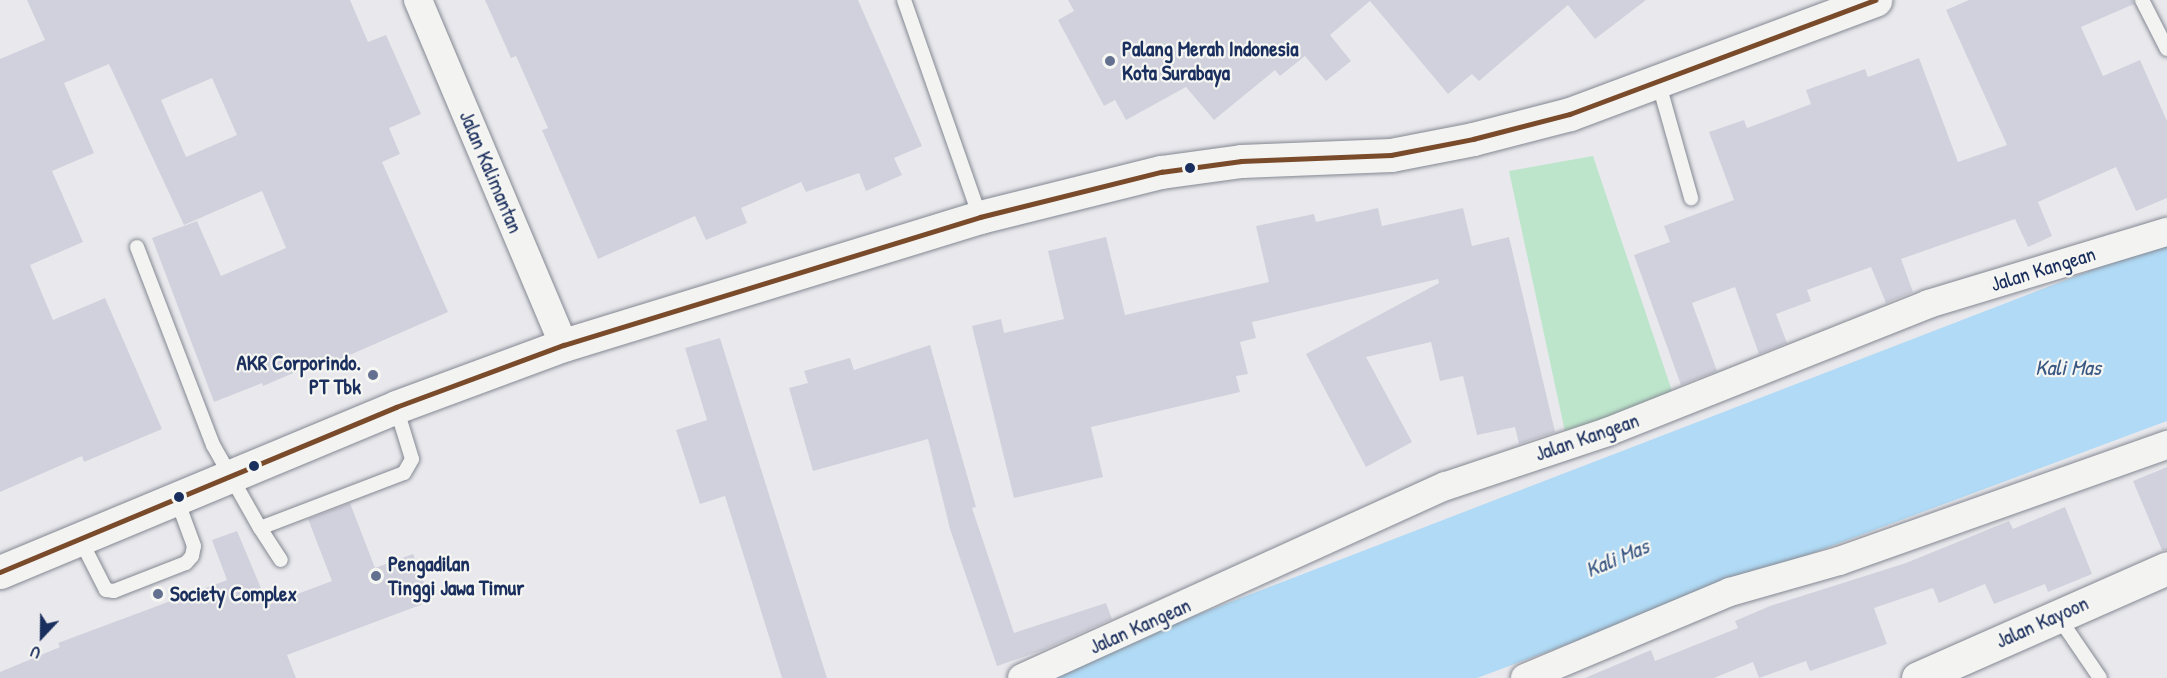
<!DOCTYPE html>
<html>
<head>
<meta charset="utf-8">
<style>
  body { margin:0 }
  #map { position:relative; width:2167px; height:678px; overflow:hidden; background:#e9e9ed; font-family:"Patrick Hand",sans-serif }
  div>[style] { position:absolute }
  .green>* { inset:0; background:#bde5cc }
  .water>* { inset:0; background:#b0daf5 }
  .building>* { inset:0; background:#d0d1dc }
  .roads { filter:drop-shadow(0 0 2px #848892) drop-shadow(0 0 2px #848892) }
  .service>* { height:14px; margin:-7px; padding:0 7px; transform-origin:7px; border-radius:7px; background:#f3f3f2 }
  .minor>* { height:28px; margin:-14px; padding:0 14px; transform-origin:14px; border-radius:14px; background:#f3f3f2 }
  .tertiary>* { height:33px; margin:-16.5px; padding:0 16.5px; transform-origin:16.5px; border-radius:16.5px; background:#f3f3f2 }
  .secondary>* { height:33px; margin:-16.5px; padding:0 16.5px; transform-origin:16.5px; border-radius:16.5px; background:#f3f3f2 }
  .bus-1>* { height:4.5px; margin:-2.25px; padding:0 2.25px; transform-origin:2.25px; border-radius:2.25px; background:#7a4b2a }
  .dots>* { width:16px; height:16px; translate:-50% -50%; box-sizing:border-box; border:3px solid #f6f6f2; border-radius:50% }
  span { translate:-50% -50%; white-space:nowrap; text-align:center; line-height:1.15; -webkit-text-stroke:4.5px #f6f6f2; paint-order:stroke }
  .poi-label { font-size:21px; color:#1b2f5e; font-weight:700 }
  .left { translate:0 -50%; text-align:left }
  .right { translate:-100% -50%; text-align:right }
  .street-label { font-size:21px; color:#1b2f5e }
  .water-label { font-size:22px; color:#3a5884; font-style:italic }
  .north { position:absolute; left:12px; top:606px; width:60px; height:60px; -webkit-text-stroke:4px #f6f6f2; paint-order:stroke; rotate:202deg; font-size:16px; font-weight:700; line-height:24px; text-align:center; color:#1b2f5e }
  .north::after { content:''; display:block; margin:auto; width:21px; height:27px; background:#1b2f5e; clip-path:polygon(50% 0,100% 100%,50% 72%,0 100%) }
</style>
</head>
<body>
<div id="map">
  <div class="green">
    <div style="clip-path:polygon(1593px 156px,1673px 394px,1567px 441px,1509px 171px)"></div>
  </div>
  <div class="water">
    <div style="clip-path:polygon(2167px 241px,2167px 421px,1477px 678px,1033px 678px)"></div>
  </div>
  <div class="building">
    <div style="clip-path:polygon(evenodd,27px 0,350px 0,368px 42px,386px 35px,421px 114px,389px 128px,400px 154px,382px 162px,448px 312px,336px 361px,333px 356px,263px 386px,262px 383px,214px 402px,152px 238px,197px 221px,221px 276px,286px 248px,262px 191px,184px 225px,109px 64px,64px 83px,94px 153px,52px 171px,83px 242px,30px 265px,53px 320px,105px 298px,162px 429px,84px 462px,82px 456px,0 492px,0 59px,45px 40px,27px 0,212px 78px,237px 135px,186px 157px,161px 100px,212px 78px)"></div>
    <div style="clip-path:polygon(485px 0,858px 0,922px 146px,894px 158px,902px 175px,866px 191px,859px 173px,806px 192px,801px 182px,741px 208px,747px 223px,706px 240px,695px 216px,598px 259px,542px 130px,548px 128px,516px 56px,511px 58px)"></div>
    <div style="clip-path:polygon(1068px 0,1646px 0,1595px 39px,1568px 5px,1479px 81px,1472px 74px,1448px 94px,1370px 1px,1330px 35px,1351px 61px,1326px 81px,1305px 56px,1280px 76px,1275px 70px,1214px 120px,1186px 87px,1126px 120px,1115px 100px,1104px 106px,1058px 20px,1074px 11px)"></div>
    <div style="clip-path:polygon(1969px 0,2133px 0,2134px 4px,2081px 27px,2103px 76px,2140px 60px,2167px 121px,2167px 198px,2136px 211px,2116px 167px,2038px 202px,2052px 236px,2028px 247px,2015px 219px,1901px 259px,1913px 292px,1886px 303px,1871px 267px,1807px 290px,1811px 301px,1776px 314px,1787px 343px,1759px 354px,1735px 287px,1692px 303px,1717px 371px,1681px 385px,1634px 255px,1670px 242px,1664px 226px,1734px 200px,1709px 132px,1744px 120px,1747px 128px,1811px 104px,1806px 90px,1865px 69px,1868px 77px,1919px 58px,1958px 162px,2007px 145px,1946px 10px)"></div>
    <div style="clip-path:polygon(1378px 208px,1382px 226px,1463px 208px,1472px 246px,1509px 237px,1555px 432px,1519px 444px,1515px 427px,1477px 435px,1463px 376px,1440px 381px,1431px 342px,1366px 357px,1412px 442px,1366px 467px,1306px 354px,1439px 283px,1438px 279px,1252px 322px,1256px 338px,1240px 342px,1248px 374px,1236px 376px,1240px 392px,1091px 427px,1103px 477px,1014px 498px,972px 326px,1001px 319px,1004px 333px,1064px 319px,1048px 251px,1106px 237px,1125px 315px,1269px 282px,1256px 226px,1314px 214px,1316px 222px)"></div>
    <div style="clip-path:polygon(720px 338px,742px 409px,827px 678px,782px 678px,725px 496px,700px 504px,676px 430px,707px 420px,685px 348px)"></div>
    <div style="clip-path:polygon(930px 345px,976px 507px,972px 508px,1014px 633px,1106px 603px,1112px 619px,1043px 650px,997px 666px,950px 529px,928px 439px,813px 471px,789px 388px,808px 383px,804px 371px,850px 358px,854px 370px)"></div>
    <div style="clip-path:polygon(2167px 467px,2167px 550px,2162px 550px,2133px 481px)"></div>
    <div style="clip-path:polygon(350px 503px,375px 568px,413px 554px,431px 601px,287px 655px,296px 678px,0 678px,0 672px,60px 647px,58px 643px,227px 580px,212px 540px,237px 531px,268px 605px,332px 581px,308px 519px)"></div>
    <div style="clip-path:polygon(2065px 507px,2092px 574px,2048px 592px,2045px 584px,1994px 604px,1985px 584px,1939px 603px,1933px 588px,1874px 608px,1887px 644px,1810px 671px,1806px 661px,1759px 678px,1753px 662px,1714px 678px,1585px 678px,1651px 650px,1655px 661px,1738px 628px,1735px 621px,1770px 606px,1906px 563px,2009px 521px,2013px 529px)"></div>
  </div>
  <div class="roads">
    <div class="service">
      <div style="left:904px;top:0;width:230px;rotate:70.7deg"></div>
      <div style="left:2142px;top:0;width:55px;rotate:63deg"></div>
      <div style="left:1658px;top:81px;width:122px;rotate:74.2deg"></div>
      <div style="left:137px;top:247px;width:212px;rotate:69deg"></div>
      <div style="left:213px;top:445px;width:95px;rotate:60.5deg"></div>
      <div style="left:260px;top:528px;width:154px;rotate:-20.9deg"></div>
      <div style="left:404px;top:473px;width:16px;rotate:-60deg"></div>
      <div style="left:412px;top:459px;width:54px;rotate:-107.1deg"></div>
      <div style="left:260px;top:528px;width:38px;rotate:57deg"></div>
      <div style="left:80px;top:539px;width:57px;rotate:63deg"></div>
      <div style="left:106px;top:590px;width:8px;rotate:7deg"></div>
      <div style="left:114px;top:591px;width:77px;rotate:-21.3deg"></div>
      <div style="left:186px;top:563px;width:9px;rotate:-49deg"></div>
      <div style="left:192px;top:556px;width:10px;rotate:-79deg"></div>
      <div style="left:194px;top:546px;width:49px;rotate:-110.3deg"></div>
      <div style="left:2057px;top:615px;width:76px;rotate:55.7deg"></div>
    </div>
    <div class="minor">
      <div style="left:418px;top:0;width:375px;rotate:67.1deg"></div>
      <div style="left:1022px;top:678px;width:465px;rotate:-24.4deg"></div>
      <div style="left:1446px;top:486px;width:170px;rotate:-18.5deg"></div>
      <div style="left:1607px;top:432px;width:346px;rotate:-21.7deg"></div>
      <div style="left:1928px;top:304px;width:250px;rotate:-16.8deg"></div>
      <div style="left:1525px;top:678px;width:222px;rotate:-22.8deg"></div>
      <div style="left:1730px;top:592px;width:113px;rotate:-15.9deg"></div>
      <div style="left:1839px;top:561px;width:348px;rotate:-19.5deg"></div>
    </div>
    <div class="tertiary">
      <div style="left:0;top:572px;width:429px;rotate:-22.6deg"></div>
      <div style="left:396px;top:407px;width:179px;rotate:-20.3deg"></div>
      <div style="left:564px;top:345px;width:435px;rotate:-17.1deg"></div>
      <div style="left:980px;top:217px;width:187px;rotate:-14deg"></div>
      <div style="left:1161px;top:172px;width:81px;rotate:-7.8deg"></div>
      <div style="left:1241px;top:161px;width:150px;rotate:-2.3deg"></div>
      <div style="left:1391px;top:155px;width:84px;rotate:-11deg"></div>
      <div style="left:1473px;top:139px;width:100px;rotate:-14.5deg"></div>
      <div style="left:1570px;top:114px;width:326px;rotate:-20.5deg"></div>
    </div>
    <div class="secondary">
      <div style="left:1918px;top:678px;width:272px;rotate:-23.8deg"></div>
    </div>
  </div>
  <div class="bus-1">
    <div style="left:0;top:572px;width:429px;rotate:-22.6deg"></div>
    <div style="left:396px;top:407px;width:179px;rotate:-20.3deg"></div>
    <div style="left:564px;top:345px;width:435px;rotate:-17.1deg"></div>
    <div style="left:980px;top:217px;width:187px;rotate:-14deg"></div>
    <div style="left:1161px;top:172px;width:81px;rotate:-7.8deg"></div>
    <div style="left:1241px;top:161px;width:150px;rotate:-2.3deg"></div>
    <div style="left:1391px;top:155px;width:84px;rotate:-11deg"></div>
    <div style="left:1473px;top:139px;width:100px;rotate:-14.5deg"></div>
    <div style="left:1570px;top:114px;width:326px;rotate:-20.5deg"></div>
  </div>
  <div class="dots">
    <div style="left:1110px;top:61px;background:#637090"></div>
    <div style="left:1190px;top:168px;background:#1b2f5e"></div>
    <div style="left:373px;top:375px;background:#637090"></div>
    <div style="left:254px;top:466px;background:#1b2f5e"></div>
    <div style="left:179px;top:497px;background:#1b2f5e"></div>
    <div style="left:376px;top:576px;background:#637090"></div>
    <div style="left:158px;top:594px;background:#637090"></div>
  </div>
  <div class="poi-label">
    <span class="left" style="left:1122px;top:61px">Palang Merah Indonesia<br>Kota Surabaya</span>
    <span class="right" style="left:361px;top:375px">AKR Corporindo.<br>PT Tbk</span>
    <span class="left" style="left:388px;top:576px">Pengadilan<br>Tinggi Jawa Timur</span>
    <span class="left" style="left:170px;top:594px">Society Complex</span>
  </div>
  <div class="street-label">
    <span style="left:491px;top:172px;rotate:67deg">Jalan Kalimantan</span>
    <span style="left:2043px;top:269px;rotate:-17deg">Jalan Kangean</span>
    <span style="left:1587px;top:437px;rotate:-19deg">Jalan Kangean</span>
    <span style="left:2042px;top:622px;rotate:-24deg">Jalan Kayoon</span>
    <span style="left:1140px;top:626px;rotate:-24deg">Jalan Kangean</span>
  </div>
  <div class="water-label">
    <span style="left:2068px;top:368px">Kali Mas</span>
    <span style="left:1617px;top:558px;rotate:-23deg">Kali Mas</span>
  </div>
  <div class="north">U</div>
</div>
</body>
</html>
